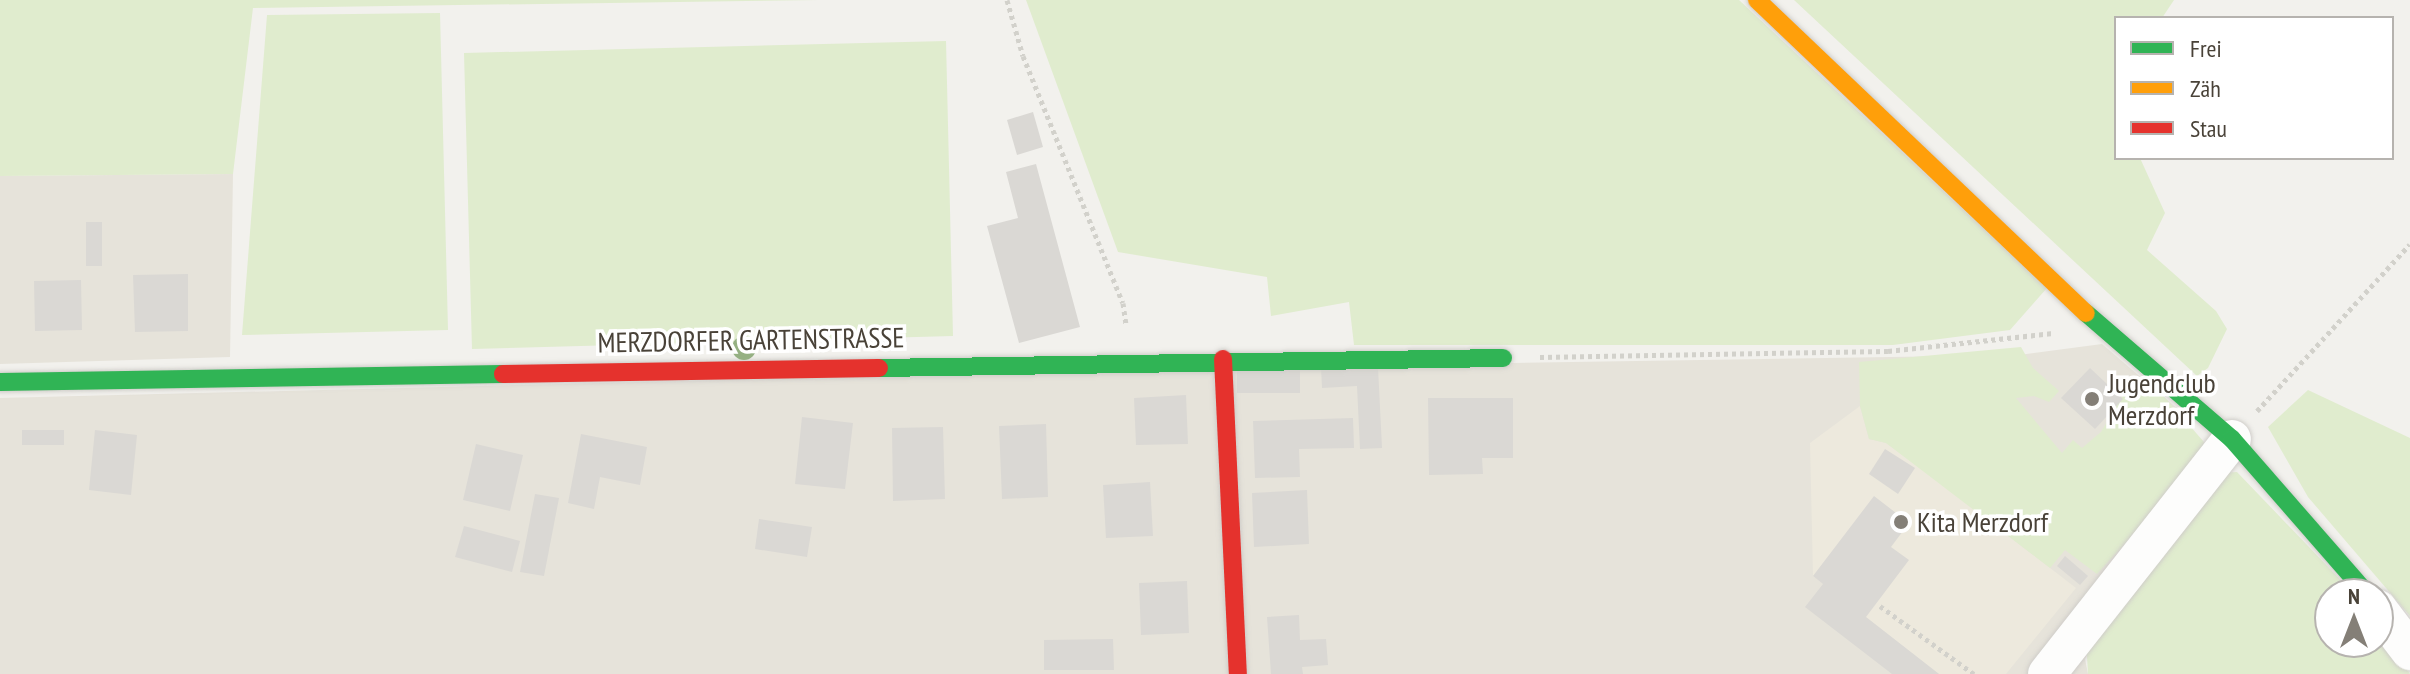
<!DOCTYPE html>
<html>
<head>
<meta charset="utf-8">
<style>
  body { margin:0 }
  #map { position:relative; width:2410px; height:674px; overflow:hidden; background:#f2f1ed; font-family:"PT Sans Narrow",sans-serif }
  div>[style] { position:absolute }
  .residential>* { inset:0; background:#e6e3da }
  .education>* { inset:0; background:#ede9dd }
  .green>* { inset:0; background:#e0ecce }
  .building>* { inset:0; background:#dad8d4 }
  .path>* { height:5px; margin-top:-2.5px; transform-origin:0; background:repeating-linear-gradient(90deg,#d2d1cb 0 4px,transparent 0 8px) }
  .roads { filter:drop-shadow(0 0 2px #cfcdc9) drop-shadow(0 0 2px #cfcdc9) }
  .street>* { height:38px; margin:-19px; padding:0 19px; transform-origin:19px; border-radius:19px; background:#fdfdfc }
  .fast>* { height:18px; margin:-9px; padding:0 9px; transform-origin:9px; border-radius:9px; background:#30b455 }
  .slow>* { height:18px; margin:-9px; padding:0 9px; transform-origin:9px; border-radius:9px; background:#ff9f0a }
  .jam>* { height:18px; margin:-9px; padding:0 9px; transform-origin:9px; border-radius:9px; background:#e5322d }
  .trees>* { width:24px; height:24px; margin:-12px; border-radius:50%; background:#95b082 }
  .dots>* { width:22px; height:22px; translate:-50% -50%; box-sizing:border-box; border:4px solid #fff; border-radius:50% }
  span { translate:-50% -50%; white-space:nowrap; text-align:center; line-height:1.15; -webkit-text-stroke:7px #fff; paint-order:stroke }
  .street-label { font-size:28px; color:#494238 }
  .poi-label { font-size:28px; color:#494238 }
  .left { translate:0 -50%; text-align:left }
  .legend { position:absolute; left:2114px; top:16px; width:280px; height:144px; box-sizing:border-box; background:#fff; border:2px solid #b6b3af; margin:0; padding:10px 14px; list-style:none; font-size:24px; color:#494238 }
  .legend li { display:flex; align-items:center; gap:16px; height:40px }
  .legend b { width:40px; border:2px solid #b6b3af }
  .north { position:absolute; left:2314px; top:578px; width:80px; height:80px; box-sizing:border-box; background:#fff; border:2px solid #b6b3af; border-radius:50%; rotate:0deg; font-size:22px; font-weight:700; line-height:32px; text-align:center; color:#494238 }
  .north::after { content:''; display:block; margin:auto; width:28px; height:36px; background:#847f77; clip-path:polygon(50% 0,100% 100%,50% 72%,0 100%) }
</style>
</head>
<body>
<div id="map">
  <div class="residential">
    <div style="clip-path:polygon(233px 174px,230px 357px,0 364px,0 176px)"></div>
    <div style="clip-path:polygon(2102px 344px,2193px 422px,2085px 659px,2088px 674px,0 674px,0 398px,1201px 368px,2019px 355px)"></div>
  </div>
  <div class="education">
    <div style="clip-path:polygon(1860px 406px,1869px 439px,1886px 443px,1919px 467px,2076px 588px,2006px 674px,1939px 674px,1813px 576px,1810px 443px)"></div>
  </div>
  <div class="green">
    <div style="clip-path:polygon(0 0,819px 0,253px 8px,233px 174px,0 176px)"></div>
    <div style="clip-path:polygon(1026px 0,1739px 0,2047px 288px,2010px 330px,1893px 345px,1354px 345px,1349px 302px,1271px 316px,1267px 277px,1118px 252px)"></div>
    <div style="clip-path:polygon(1794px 0,2174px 0,2162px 18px,2116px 18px,2116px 158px,2140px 158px,2165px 213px,2147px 250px,2216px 311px,2227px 329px,2208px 368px,2197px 376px)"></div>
    <div style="clip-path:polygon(440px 13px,448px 330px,242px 335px,267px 15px)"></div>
    <div style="clip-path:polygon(946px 41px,953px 336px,472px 349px,464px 53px)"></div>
    <div style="clip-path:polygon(2021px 347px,2033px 368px,2059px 391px,2049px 402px,2034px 396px,2016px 398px,2062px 453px,2073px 440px,2082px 448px,2101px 432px,2122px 397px,2147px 377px,2204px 442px,2200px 462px,2097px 574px,2065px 550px,2050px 568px,1886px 443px,1869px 439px,1860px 406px,1859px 362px)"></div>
    <div style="clip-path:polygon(2308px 390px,2410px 438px,2410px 616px,2308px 497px,2268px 427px)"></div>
    <div style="clip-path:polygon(2237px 472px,2354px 594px,2330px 594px,2330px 642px,2378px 642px,2378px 625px,2410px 674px,2088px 674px,2086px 639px,2222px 473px)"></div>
  </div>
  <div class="building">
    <div style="clip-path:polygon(1033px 112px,1043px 147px,1017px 155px,1007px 120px)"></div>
    <div style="clip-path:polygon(1036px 164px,1080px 327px,1019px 343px,987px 226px,1018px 218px,1006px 172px)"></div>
    <div style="clip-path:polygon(86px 222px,102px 222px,102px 266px,86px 266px)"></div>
    <div style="clip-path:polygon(188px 274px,188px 331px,135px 332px,133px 275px)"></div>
    <div style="clip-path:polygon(81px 280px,82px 330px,35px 331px,34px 281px)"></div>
    <div style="clip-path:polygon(1378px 367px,1382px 448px,1360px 449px,1357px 386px,1322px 388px,1321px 368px)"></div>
    <div style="clip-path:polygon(1237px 368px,1300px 368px,1300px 393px,1237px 393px)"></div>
    <div style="clip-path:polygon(2090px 368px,2123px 399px,2095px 429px,2061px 398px)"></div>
    <div style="clip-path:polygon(1186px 395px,1188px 444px,1136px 445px,1134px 398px)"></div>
    <div style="clip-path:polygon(1428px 398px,1513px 398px,1513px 458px,1482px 458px,1483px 474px,1429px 475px)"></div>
    <div style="clip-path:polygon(802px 417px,853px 423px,845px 489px,795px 484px)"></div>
    <div style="clip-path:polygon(1353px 418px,1354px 448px,1299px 449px,1300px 477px,1255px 478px,1253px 421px)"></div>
    <div style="clip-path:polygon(1046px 424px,1048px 497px,1002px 499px,999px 426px)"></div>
    <div style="clip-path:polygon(943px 427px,945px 499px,893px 501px,892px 428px)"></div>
    <div style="clip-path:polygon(22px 430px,64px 430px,64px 445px,22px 445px)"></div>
    <div style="clip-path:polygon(95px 430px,137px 435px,131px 495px,89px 490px)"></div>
    <div style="clip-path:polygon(581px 434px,647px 447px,640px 485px,600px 477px,594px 509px,568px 503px)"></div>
    <div style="clip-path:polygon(476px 444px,523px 455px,510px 511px,463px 500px)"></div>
    <div style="clip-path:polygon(1885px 449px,1915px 468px,1898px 494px,1869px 474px)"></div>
    <div style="clip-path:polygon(1150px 482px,1153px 536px,1106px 538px,1103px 485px)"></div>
    <div style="clip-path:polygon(1307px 490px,1309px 544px,1254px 547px,1252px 493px)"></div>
    <div style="clip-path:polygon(535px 494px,559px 498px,544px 576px,520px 572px)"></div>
    <div style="clip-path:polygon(1874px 496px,1909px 523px,1891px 547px,1909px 560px,1866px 617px,1939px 674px,1892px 674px,1805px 607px,1823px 584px,1813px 576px)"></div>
    <div style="clip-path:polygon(759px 519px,812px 527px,807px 557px,755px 549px)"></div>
    <div style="clip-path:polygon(464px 526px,520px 541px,512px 572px,455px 557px)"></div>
    <div style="clip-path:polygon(2065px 556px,2088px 576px,2080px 585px,2057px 566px)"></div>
    <div style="clip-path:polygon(1187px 581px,1189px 633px,1141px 635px,1139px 583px)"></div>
    <div style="clip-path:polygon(1299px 615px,1300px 640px,1326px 639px,1328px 665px,1302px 667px,1303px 674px,1271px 674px,1267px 617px)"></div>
    <div style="clip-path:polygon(1113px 639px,1114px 670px,1044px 670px,1044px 640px)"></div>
  </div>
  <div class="path">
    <div style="left:1007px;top:0;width:58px;rotate:74.1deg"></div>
    <div style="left:1023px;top:56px;width:266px;rotate:68deg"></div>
    <div style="left:1123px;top:303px;width:22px;rotate:82deg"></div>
    <div style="left:1540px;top:357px;width:348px;rotate:-1deg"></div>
    <div style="left:1888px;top:351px;width:166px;rotate:-6.2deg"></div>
    <div style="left:2257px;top:411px;width:226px;rotate:-47.5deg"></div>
    <div style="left:1880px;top:606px;width:116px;rotate:35.9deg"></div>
  </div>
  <div class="roads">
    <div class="street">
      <div style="left:2378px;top:609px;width:53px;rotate:52.7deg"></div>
      <div style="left:2047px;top:674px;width:299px;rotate:-51.8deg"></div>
    </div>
    <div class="fast">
      <div style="left:2086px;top:313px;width:193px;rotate:40.8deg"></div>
      <div style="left:2232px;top:439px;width:206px;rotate:48.9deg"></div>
      <div style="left:879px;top:368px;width:624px;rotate:-0.92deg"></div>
      <div style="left:0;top:382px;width:503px;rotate:-0.91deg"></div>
    </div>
    <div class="slow">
      <div style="left:1757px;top:0;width:454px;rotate:43.6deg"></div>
    </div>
    <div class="jam">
      <div style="left:1223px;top:359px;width:315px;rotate:87.3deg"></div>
      <div style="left:503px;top:374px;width:376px;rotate:-0.9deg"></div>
    </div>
  </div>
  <div class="trees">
    <div style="left:744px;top:348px"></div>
  </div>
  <div class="dots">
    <div style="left:2092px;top:399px;background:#847f77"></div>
    <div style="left:1901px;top:522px;background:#847f77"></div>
  </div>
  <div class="street-label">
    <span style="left:751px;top:340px;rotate:-1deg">MERZDORFER GARTENSTRASSE</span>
  </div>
  <div class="poi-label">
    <span class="left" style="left:2108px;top:399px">Jugendclub<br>Merzdorf</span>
    <span class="left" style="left:1917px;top:522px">Kita Merzdorf</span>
  </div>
  <ul class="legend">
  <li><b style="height:10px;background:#30b455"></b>Frei</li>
  <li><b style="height:10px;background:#ff9f0a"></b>Zäh</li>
  <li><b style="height:10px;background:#e5322d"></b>Stau</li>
  </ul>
  <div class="north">N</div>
</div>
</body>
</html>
